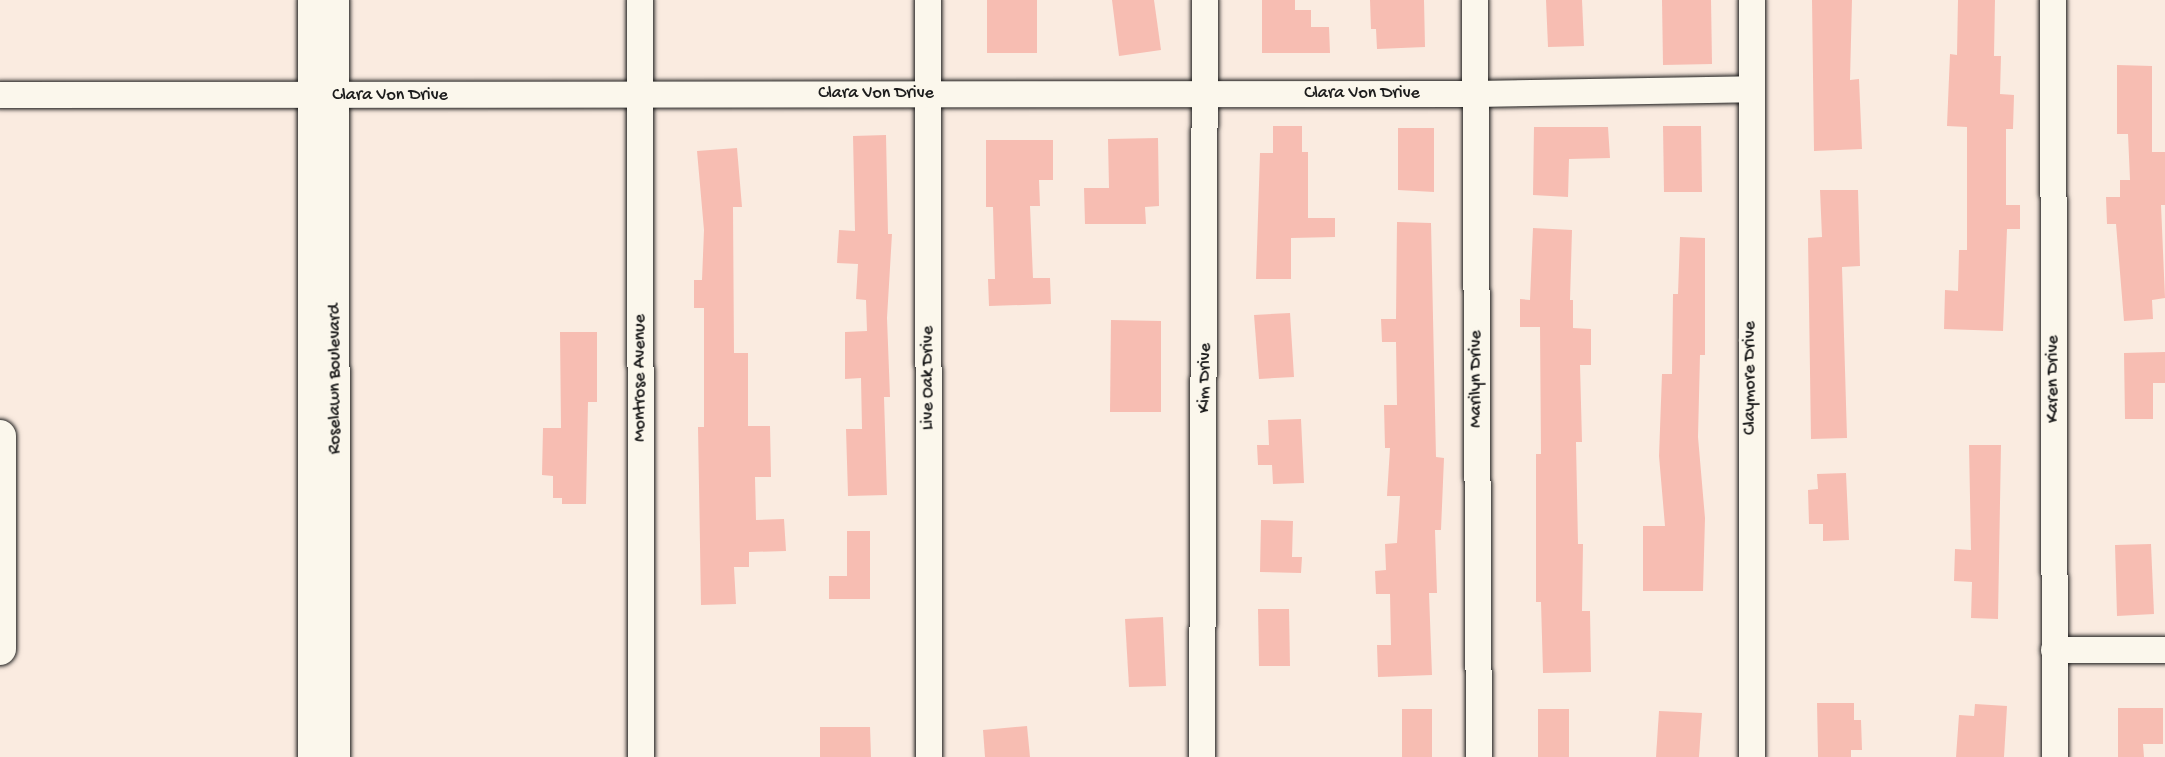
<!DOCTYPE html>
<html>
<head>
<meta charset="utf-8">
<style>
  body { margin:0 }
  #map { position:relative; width:2165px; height:757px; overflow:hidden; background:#faebe0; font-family:"Gochi Hand",sans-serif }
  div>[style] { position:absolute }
  .building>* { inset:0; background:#f7bdb2 }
  .roads { filter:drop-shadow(0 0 2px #1c1c1c) drop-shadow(0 0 2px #1c1c1c) }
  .minor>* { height:26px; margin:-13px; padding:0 13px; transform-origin:13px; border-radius:13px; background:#fbf7ec }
  .tertiary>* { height:32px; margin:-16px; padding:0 16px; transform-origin:16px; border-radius:16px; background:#fbf7ec }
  span { translate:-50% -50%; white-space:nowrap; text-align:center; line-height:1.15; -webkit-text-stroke:5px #fbf7ec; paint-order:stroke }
  .street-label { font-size:18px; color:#1c1c1c }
</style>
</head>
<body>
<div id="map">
  <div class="building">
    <div style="clip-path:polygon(987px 0,1037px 0,1037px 53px,987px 53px)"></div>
    <div style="clip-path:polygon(1112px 0,1154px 0,1161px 50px,1119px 56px)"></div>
    <div style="clip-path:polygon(1262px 0,1295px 0,1295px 10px,1311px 10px,1311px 27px,1329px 27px,1330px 53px,1262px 53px)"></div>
    <div style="clip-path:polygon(1370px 0,1424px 0,1425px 47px,1377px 49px,1376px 29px,1371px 29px)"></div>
    <div style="clip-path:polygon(1546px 0,1582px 0,1584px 46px,1548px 47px)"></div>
    <div style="clip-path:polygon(1662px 0,1711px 0,1712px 64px,1663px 65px)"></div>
    <div style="clip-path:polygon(1812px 0,1852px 0,1850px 80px,1859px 79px,1862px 149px,1814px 151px)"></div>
    <div style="clip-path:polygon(1958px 0,1995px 0,1994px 56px,2001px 56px,2000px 94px,2014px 95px,2013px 129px,2006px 129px,2006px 205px,2020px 205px,2020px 229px,2007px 229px,2003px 331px,1944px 329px,1945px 290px,1958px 291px,1959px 250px,1967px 250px,1967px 127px,1947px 126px,1950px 54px,1957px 55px)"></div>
    <div style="clip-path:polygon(2117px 65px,2152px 66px,2152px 152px,2165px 152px,2165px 205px,2161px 205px,2165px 298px,2152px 300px,2153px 319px,2124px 321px,2116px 224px,2107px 224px,2106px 197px,2120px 197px,2120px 180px,2130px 180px,2128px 134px,2117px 134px)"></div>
    <div style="clip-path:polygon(1273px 126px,1302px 126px,1302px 152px,1308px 152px,1308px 218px,1335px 218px,1335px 237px,1291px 238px,1291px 279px,1256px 279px,1260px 153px,1273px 153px)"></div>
    <div style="clip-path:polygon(1663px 126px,1701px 126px,1702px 192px,1664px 192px)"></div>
    <div style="clip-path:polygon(1534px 127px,1608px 127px,1610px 158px,1569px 159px,1568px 197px,1533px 195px)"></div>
    <div style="clip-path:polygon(1398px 128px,1434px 128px,1434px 192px,1398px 190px)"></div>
    <div style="clip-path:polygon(886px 135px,888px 234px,892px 234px,887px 318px,890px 397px,884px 397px,887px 495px,848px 496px,846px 429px,862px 429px,861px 378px,845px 379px,845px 332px,867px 331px,866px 300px,856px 299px,858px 264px,837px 263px,839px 230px,855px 231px,853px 136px)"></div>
    <div style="clip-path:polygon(1158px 138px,1159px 206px,1145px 207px,1146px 224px,1085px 224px,1084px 188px,1109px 188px,1108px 139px)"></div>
    <div style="clip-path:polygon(986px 140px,1053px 140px,1053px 180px,1039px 180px,1040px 206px,1030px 206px,1033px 278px,1050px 278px,1051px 304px,989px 306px,988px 279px,995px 279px,993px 207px,986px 207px)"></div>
    <div style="clip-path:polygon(737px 148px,742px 207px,733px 207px,734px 353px,748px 353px,748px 426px,770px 426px,771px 477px,755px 477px,756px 520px,784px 519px,786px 551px,749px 552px,749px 567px,734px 567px,736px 604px,701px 605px,698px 427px,704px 427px,704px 308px,694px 308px,694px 280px,702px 280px,704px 230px,697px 151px)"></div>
    <div style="clip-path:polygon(1820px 190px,1858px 190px,1860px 266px,1842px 267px,1847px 438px,1811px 439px,1808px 238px,1822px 237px)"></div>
    <div style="clip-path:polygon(1397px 222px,1431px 223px,1436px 457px,1444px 458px,1441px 530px,1435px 530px,1437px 593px,1429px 593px,1432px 675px,1378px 677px,1377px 645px,1391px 645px,1390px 594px,1376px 594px,1375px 571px,1386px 570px,1385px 544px,1397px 543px,1400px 496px,1387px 496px,1390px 448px,1385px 448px,1384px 405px,1397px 405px,1396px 342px,1382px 342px,1381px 319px,1396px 319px)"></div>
    <div style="clip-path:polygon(1533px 228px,1572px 230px,1570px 300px,1573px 300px,1573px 328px,1591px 329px,1591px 365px,1580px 365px,1582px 442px,1576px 442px,1578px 544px,1583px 544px,1582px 611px,1590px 611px,1591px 672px,1543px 673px,1541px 602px,1536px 602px,1536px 454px,1541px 454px,1540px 327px,1520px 327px,1520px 299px,1530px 300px)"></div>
    <div style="clip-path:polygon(1680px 237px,1705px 238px,1705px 355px,1700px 355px,1698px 437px,1705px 518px,1703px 591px,1643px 591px,1643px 526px,1665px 526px,1659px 456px,1662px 374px,1672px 374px,1673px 294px,1678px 294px)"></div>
    <div style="clip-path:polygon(1290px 313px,1294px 377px,1259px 379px,1254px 315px)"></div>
    <div style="clip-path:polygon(1111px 320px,1161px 321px,1161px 412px,1110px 412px)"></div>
    <div style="clip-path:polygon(560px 332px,597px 332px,597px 402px,588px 402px,586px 504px,562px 504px,562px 498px,553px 498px,553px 476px,542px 475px,543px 428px,561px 428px)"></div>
    <div style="clip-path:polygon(2165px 352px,2165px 383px,2153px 383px,2153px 419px,2125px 419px,2124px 353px)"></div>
    <div style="clip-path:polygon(1301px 419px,1304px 483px,1273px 484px,1272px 465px,1258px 465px,1257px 445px,1269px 445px,1268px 420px)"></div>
    <div style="clip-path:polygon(1969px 445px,2001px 445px,1998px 619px,1971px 618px,1972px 582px,1954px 581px,1955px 549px,1971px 550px)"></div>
    <div style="clip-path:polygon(1846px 473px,1849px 540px,1823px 541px,1823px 524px,1809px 524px,1808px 490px,1818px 489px,1817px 474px)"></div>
    <div style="clip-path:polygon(1261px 520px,1293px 521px,1292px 557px,1302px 557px,1301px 573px,1260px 572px)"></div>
    <div style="clip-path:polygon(847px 531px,870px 531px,870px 599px,829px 599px,829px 576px,847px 576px)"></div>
    <div style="clip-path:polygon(2151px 544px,2154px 614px,2117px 616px,2115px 545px)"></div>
    <div style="clip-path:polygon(1258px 609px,1289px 609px,1290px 666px,1259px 666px)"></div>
    <div style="clip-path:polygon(1163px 617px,1166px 686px,1129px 687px,1125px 619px)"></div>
    <div style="clip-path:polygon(1817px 703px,1854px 703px,1854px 720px,1861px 720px,1862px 750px,1851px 750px,1851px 757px,1818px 757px)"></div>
    <div style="clip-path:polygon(1975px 704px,2007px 706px,2004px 757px,1956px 757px,1959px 715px,1974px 716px)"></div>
    <div style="clip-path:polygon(2118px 708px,2163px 708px,2163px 744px,2143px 744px,2144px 757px,2118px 757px)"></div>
    <div style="clip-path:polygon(1402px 709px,1432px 709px,1432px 757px,1402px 757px)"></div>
    <div style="clip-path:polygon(1538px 709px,1569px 709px,1569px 757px,1538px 757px)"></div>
    <div style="clip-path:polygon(1659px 711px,1702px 713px,1699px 757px,1656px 757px)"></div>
    <div style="clip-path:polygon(1027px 726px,1030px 757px,985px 757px,983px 730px)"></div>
    <div style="clip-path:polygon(820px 727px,870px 727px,871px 757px,820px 757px)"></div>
  </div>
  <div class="roads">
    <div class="minor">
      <div style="left:336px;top:0;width:757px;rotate:89.92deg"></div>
      <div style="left:640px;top:0;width:757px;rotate:89.92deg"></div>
      <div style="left:928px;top:0;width:757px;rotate:89.92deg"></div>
      <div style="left:1475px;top:0;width:757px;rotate:89.7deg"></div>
      <div style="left:1752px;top:0;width:757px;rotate:90deg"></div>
      <div style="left:2053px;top:0;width:757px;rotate:89.85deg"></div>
      <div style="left:0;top:95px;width:1475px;rotate:-0.04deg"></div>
      <div style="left:1475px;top:94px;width:277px;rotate:-1deg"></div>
      <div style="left:2054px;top:650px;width:111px"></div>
      <div style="left:311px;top:757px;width:757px;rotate:-90deg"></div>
      <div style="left:1202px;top:757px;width:757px;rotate:-89.77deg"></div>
    </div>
    <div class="tertiary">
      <div style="left:0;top:436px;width:213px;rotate:90deg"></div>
    </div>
  </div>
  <div class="street-label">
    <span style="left:876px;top:94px">Clara Von Drive</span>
    <span style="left:1362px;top:94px">Clara Von Drive</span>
    <span style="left:390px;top:96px">Clara Von Drive</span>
    <span style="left:641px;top:378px;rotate:-90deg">Montrose Avenue</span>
    <span style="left:929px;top:378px;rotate:-90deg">Live Oak Drive</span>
    <span style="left:1206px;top:378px;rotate:-89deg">Kim Drive</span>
    <span style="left:1751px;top:378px;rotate:-90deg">Claymore Drive</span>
    <span style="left:336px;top:379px;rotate:-90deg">Roselawn Boulevard</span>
    <span style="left:1477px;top:379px;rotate:-90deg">Marilyn Drive</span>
    <span style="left:2054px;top:379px;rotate:-90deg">Karen Drive</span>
  </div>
</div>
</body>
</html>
